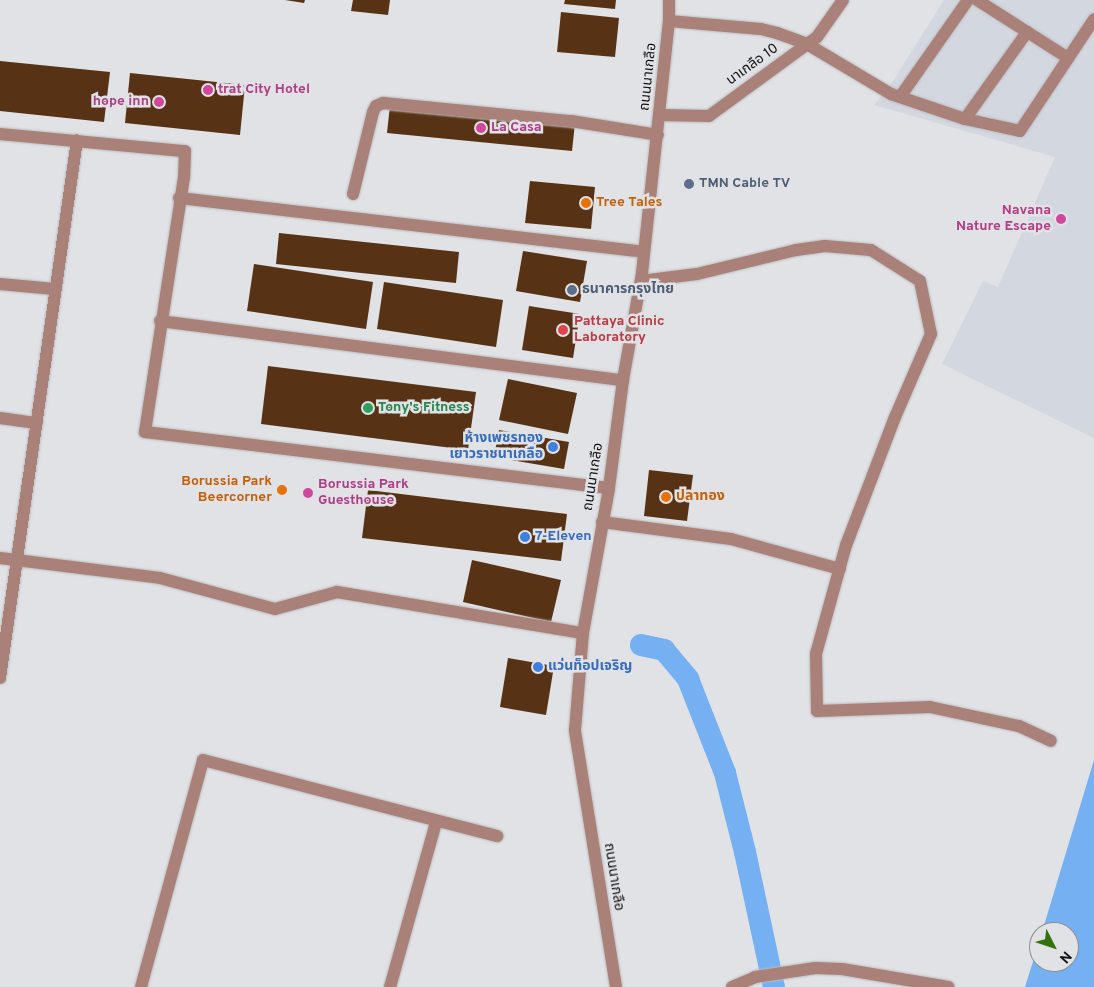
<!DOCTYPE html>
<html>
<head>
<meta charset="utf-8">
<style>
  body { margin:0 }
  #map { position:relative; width:1094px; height:987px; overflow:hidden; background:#e1e2e5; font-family:Overpass,"Noto Sans Thai",sans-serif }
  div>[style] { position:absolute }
  .built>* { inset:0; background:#d2d7e0 }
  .water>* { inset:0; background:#75b0f3 }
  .canal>* { height:22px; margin:-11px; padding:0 11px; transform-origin:11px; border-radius:11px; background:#75b0f3 }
  .building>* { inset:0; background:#583214 }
  .roads { filter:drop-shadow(0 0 1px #bcbcbf) drop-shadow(0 0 1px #bcbcbf) }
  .minor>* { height:12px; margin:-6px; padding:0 6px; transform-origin:6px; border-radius:6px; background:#a98178 }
  .dots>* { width:14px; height:14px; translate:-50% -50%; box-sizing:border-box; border:2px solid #e1e2e5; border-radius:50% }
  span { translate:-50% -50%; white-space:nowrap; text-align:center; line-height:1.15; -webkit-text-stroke:5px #e1e2e5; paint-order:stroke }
  .street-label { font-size:14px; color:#111112 }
  .hotel-label { font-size:14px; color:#b23c85; font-weight:700 }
  .left { translate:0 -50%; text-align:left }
  .right { translate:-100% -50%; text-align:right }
  .service-label { font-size:14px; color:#4e5e75; font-weight:700 }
  .food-label { font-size:14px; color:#c56008; font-weight:700 }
  .health-label { font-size:14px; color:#be3a42; font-weight:700 }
  .leisure-label { font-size:14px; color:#27864d; font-weight:700 }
  .shop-label { font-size:14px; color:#366cbe; font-weight:700 }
  .north { position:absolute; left:1029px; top:922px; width:50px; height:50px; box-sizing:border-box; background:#e1e2e5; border:1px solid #8e8e91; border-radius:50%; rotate:131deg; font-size:14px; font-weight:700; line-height:20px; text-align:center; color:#111112 }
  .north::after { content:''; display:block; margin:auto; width:18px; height:22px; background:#34730c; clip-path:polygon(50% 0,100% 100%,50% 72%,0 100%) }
</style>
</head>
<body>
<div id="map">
  <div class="built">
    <div style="clip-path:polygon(944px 0,1094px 0,1094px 438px,942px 364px,983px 281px,998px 287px,1055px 157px,874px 105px,893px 81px)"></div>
  </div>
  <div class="water">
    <div style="clip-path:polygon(1094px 760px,1094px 987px,1025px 987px,1039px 942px,1039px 962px,1069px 962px,1069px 932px,1042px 932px)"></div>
  </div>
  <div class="canal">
    <div style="left:641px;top:645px;width:24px;rotate:12deg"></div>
    <div style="left:664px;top:650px;width:38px;rotate:50deg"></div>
    <div style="left:688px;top:679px;width:101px;rotate:68.5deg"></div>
    <div style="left:725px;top:773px;width:81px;rotate:75.8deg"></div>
    <div style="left:745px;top:852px;width:138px;rotate:77.9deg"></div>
  </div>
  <div class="building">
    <div style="clip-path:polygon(285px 0,305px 0,304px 3px)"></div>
    <div style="clip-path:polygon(353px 0,390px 0,388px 15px,351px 11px)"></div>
    <div style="clip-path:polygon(565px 0,616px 0,615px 9px,564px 4px)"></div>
    <div style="clip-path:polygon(561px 12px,619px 18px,615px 57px,557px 52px)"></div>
    <div style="clip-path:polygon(0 61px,110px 72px,104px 122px,0 111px)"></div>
    <div style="clip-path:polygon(130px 73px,245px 85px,240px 135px,125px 123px)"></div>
    <div style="clip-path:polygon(390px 105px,575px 123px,572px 151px,387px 133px)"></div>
    <div style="clip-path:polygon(530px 181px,595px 187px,591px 229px,525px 223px)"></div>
    <div style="clip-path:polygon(279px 233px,459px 252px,456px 283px,276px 264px)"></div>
    <div style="clip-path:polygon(523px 251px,587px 261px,580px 302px,516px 291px)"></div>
    <div style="clip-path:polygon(254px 264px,373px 282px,366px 329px,247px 311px)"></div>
    <div style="clip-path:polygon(384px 282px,503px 300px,496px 347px,377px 329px)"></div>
    <div style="clip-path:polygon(529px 306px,580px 314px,573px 358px,522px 350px)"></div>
    <div style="clip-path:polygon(268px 366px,476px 392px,468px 450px,261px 424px)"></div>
    <div style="clip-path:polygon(508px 379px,577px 393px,568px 434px,499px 420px)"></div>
    <div style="clip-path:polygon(499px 430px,569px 442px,564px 469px,494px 457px)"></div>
    <div style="clip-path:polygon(649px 470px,693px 475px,687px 521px,644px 516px)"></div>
    <div style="clip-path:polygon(368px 490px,567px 514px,561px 561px,362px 538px)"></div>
    <div style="clip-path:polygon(472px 560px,561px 580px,551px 622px,463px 602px)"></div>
    <div style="clip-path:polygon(508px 658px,554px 666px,546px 715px,500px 707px)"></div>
  </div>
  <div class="roads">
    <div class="minor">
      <div style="left:977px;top:0;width:108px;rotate:32.5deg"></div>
      <div style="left:669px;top:21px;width:92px;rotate:5deg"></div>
      <div style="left:761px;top:29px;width:16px;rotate:14deg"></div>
      <div style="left:777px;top:33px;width:32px;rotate:20deg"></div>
      <div style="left:807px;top:44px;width:98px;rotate:30.8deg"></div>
      <div style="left:891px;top:94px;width:78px;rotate:18.7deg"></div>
      <div style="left:965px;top:119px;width:56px;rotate:12.3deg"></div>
      <div style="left:1020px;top:131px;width:134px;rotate:-56.5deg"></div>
      <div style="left:900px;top:97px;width:118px;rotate:-55deg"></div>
      <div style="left:660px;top:115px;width:49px;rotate:1.2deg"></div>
      <div style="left:709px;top:116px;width:134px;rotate:-36.2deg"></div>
      <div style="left:817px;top:37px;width:45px;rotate:-54.9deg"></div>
      <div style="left:965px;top:119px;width:107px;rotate:-54.5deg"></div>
      <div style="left:0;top:134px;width:186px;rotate:5.3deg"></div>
      <div style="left:185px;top:151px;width:26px;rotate:92deg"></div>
      <div style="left:184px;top:177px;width:258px;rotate:98.7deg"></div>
      <div style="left:145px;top:432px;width:467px;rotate:6.9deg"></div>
      <div style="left:353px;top:194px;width:84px;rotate:-76.3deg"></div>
      <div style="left:373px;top:112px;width:7px;rotate:-63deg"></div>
      <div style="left:376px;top:106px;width:8px;rotate:-23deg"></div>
      <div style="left:383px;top:103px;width:189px;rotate:5.5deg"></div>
      <div style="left:571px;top:121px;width:88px;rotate:9.1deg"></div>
      <div style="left:179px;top:198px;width:468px;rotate:6.6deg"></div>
      <div style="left:641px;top:281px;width:56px;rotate:-7.1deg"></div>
      <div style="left:697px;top:274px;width:102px;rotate:-13.6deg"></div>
      <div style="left:796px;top:250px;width:29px;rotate:-8deg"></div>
      <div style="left:825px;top:246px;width:46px;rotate:5deg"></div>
      <div style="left:871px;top:250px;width:58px;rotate:32.3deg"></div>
      <div style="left:920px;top:281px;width:54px;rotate:78.3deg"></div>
      <div style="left:931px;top:334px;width:90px;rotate:113.4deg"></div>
      <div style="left:895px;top:417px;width:137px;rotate:110.9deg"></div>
      <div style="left:846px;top:545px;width:113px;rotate:105.4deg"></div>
      <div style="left:816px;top:654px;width:57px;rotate:89deg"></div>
      <div style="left:817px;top:711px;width:113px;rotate:-2deg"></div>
      <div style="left:930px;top:707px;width:91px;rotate:12.1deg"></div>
      <div style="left:1019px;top:726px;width:35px;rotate:25deg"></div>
      <div style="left:0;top:284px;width:55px;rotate:5.2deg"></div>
      <div style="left:160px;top:321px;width:467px;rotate:7.3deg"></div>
      <div style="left:0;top:418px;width:37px;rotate:8deg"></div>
      <div style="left:602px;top:522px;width:130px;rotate:7.5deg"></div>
      <div style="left:731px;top:539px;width:113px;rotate:15.4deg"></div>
      <div style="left:0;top:558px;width:161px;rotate:7.1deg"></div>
      <div style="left:160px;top:578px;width:119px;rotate:15.1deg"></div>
      <div style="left:275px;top:609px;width:64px;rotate:-15.3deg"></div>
      <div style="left:337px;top:592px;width:249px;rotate:9.5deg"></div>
      <div style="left:0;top:678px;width:543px;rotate:-81.85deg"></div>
      <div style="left:141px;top:987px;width:235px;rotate:-74.7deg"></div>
      <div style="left:203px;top:760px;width:304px;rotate:14.5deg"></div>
      <div style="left:390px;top:987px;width:171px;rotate:-74.4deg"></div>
      <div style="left:616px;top:987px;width:260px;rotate:-99.1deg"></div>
      <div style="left:575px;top:730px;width:97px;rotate:-85.3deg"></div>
      <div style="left:583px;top:633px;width:147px;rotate:-79.8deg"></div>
      <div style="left:609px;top:488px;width:109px;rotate:-82.6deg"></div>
      <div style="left:623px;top:380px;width:109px;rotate:-79.9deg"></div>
      <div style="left:642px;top:273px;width:253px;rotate:-83.9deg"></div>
      <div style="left:669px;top:21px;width:21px;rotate:-90deg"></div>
      <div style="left:732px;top:987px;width:25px;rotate:-23deg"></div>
      <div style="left:755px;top:977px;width:61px;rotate:-8.5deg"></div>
      <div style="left:815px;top:968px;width:27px;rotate:2deg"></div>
      <div style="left:842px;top:969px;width:108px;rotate:9.6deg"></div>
    </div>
  </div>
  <div class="dots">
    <div style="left:208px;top:90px;background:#d1479c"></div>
    <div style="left:159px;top:102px;background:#d1479c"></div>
    <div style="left:481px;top:128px;background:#d1479c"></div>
    <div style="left:689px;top:184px;background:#5c6f8a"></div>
    <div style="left:586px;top:203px;background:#e8710a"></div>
    <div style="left:1061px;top:219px;background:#d1479c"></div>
    <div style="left:572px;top:290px;background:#5c6f8a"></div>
    <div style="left:563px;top:330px;background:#e0444e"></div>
    <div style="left:368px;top:408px;background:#2e9e5b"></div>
    <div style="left:553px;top:447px;background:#3f7fe0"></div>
    <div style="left:282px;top:490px;background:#e8710a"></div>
    <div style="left:308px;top:493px;background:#d1479c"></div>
    <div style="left:666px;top:497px;background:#e8710a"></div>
    <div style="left:525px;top:537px;background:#3f7fe0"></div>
    <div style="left:538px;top:667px;background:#3f7fe0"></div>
  </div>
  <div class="street-label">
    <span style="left:753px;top:65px;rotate:-36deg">นาเกลือ 10</span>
    <span style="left:649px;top:77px;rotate:-84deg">ถนนนาเกลือ</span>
    <span style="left:594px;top:477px;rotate:-81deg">ถนนนาเกลือ</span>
    <span style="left:613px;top:877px;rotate:81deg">ถนนนาเกลือ</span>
  </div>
  <div class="hotel-label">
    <span class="left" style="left:218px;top:90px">trat City Hotel</span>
    <span class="right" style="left:149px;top:102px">hope inn</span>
    <span class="left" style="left:491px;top:128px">La Casa</span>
    <span class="right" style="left:1051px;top:219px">Navana<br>Nature Escape</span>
    <span class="left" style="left:318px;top:493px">Borussia Park<br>Guesthouse</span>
  </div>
  <div class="service-label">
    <span class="left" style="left:699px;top:184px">TMN Cable TV</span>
    <span class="left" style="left:582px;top:290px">ธนาคารกรุงไทย</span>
  </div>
  <div class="food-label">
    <span class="left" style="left:596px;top:203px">Tree Tales</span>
    <span class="right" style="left:272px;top:490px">Borussia Park<br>Beercorner</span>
    <span class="left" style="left:676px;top:497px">ปลาทอง</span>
  </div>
  <div class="health-label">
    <span class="left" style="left:574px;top:330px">Pattaya Clinic<br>Laboratory</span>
  </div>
  <div class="leisure-label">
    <span class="left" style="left:378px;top:408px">Tony's Fitness</span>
  </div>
  <div class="shop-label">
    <span class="right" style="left:543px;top:447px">ห้างเพชรทอง<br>เยาวราชนาเกลือ</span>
    <span class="left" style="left:535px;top:537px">7-Eleven</span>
    <span class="left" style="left:548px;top:667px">แว่นท็อปเจริญ</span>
  </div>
  <div class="north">N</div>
</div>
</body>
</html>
